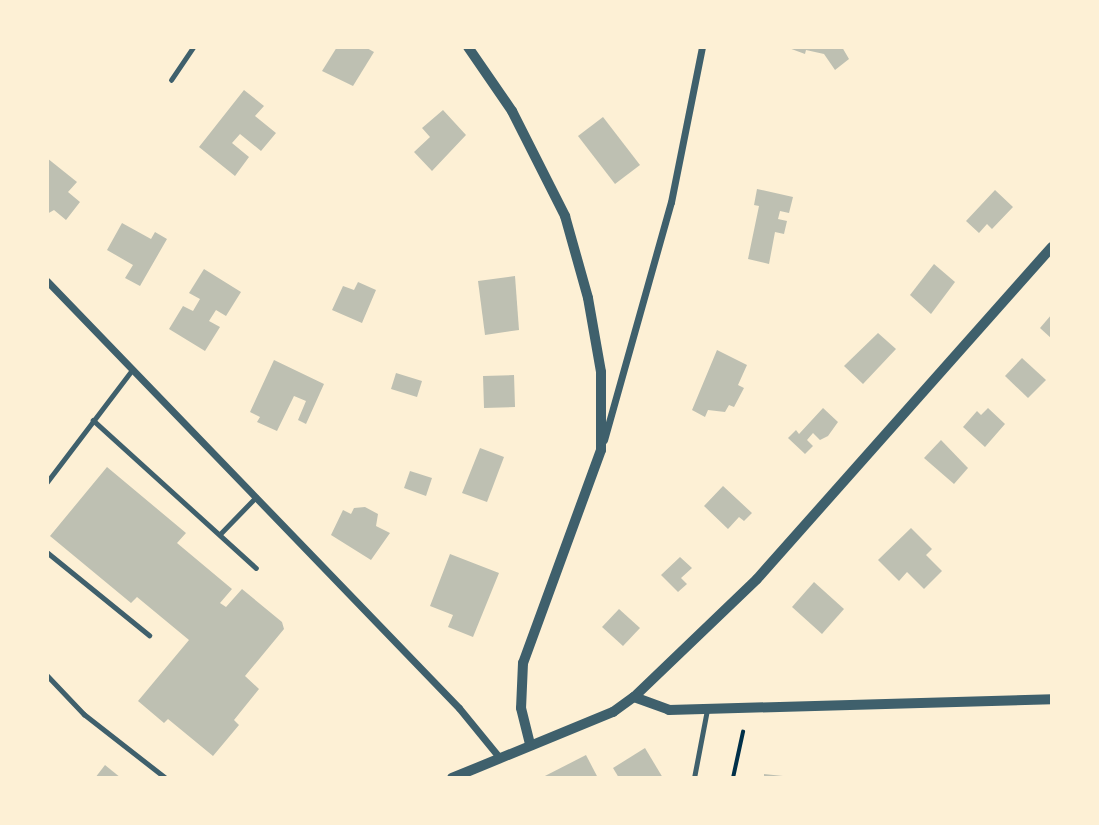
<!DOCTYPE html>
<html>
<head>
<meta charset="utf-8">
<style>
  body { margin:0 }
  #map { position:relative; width:1099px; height:825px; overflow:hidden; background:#fdf0d5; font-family:Arial,sans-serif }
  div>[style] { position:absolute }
  .building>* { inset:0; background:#bec0b2 }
  .path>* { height:3.5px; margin:-1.75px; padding:0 1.75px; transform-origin:1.75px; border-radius:1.75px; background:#003049 }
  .service>* { height:4.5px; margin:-2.25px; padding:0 2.25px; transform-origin:2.25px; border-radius:2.25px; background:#3f606c }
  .minor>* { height:7px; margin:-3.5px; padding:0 3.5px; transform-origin:3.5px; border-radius:3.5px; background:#3f606c }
  .tertiary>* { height:10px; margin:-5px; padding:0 5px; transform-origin:5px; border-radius:5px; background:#3f606c }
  span { translate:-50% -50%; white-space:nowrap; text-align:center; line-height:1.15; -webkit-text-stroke:7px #fdf0d5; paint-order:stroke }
  .frame { position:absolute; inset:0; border:49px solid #fdf0d5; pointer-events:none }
</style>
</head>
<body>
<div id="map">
  <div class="building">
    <div style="clip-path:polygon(337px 47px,365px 47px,374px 52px,353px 86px,322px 71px)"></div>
    <div style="clip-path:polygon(786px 47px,842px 47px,849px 59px,835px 70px,824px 54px,806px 50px,805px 54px)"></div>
    <div style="clip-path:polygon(244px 90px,264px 106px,255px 116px,276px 133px,261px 151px,240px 134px,232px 143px,249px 157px,235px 176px,199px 147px)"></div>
    <div style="clip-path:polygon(443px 110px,466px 135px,432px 171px,414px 152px,430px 137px,422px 128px)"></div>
    <div style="clip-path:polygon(603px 117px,640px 165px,615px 184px,578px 136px)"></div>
    <div style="clip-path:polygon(47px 158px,77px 182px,68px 192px,80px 202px,66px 220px,54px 210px,47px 214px)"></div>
    <div style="clip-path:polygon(757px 189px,793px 197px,789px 213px,780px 211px,778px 219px,787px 221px,784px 234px,775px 232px,769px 264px,748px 259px,759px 206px,754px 205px)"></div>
    <div style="clip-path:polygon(995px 190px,1013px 207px,992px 229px,987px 224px,979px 233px,966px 221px)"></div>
    <div style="clip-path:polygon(122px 223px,151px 239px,155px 232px,167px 239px,140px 286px,125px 278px,133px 265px,107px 250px)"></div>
    <div style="clip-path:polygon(934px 264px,955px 282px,931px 314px,910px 295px)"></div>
    <div style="clip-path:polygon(204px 269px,241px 292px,226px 316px,216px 310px,209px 321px,220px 327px,205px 351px,169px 329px,183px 306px,193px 311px,200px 299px,189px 293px)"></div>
    <div style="clip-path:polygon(515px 276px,519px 330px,485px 335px,478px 281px)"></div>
    <div style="clip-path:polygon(358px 282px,376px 290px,362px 323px,332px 310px,343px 286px,354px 290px)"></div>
    <div style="clip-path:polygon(1052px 314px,1052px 339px,1040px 328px)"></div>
    <div style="clip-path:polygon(878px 333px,896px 349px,863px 384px,844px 366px)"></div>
    <div style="clip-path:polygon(717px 350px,747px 365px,738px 385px,744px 388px,734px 407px,729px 405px,725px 412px,708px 410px,705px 417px,692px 410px)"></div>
    <div style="clip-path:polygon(1022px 358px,1046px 380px,1028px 398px,1005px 376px)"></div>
    <div style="clip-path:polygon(274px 360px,324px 384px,306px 424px,298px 420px,306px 401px,294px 396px,277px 431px,257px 422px,260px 417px,250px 412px)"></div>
    <div style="clip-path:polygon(396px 373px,422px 381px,417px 397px,391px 389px)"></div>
    <div style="clip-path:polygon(514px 375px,515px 407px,484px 408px,483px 376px)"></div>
    <div style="clip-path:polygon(823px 408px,838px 422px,828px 436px,820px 440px,813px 433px,807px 440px,813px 446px,805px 454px,788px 438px,796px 430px,799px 434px)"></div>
    <div style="clip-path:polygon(988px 408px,1005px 424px,985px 447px,963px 427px,977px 411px,981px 415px)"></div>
    <div style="clip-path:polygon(941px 440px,968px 468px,954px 484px,924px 458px)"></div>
    <div style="clip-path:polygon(480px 448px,504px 457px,487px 502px,462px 493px)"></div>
    <div style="clip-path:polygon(107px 467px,186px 533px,177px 543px,232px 589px,220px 603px,226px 607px,242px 589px,282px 622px,284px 629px,245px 676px,259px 689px,234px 720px,239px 725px,213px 756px,168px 719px,164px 723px,138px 701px,189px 640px,137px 597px,131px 603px,50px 536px)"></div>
    <div style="clip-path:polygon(410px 471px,432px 478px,426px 496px,404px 488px)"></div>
    <div style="clip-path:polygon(723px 486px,752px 513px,744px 521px,739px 517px,728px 529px,704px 506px)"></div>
    <div style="clip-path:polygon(365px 507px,378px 514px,376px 526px,390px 533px,371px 560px,331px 535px,343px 510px,351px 514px,354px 508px)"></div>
    <div style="clip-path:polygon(911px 528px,932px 549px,926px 555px,942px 571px,924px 589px,907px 572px,899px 581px,878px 560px)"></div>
    <div style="clip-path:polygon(450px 554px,499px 573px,473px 637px,448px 627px,453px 615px,430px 606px)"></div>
    <div style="clip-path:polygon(680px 557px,692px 568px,681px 578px,687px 584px,678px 592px,661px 575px)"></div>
    <div style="clip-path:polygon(814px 582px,844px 609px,822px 634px,792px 607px)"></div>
    <div style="clip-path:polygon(619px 609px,640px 628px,623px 646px,602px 627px)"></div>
    <div style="clip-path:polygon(645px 748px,663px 778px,619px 778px,613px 768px)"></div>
    <div style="clip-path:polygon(586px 755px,598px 778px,541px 778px)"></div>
    <div style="clip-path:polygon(105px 765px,121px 778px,95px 778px)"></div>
    <div style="clip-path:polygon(764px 774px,783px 776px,783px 778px,764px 778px)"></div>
  </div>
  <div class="path">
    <div style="left:733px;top:778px;width:47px;rotate:-77.7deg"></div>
  </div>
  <div class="service">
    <div style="left:171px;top:80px;width:40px;rotate:-56deg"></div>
    <div style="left:93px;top:420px;width:220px;rotate:42.2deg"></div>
    <div style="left:47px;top:482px;width:141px;rotate:-52.8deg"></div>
    <div style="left:221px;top:533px;width:50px;rotate:-45.8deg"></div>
    <div style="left:47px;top:552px;width:132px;rotate:39.1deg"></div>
    <div style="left:47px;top:675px;width:54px;rotate:46.5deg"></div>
    <div style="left:84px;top:714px;width:104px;rotate:38deg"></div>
    <div style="left:694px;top:778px;width:69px;rotate:-79.2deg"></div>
  </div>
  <div class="minor">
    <div style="left:47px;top:281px;width:593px;rotate:46.02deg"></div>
    <div style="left:459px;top:708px;width:63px;rotate:50.8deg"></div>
    <div style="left:604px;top:440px;width:247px;rotate:-74.3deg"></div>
    <div style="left:671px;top:202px;width:158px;rotate:-78.7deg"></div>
  </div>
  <div class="tertiary">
    <div style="left:468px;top:47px;width:78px;rotate:55.5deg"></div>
    <div style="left:512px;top:111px;width:118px;rotate:63.2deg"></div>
    <div style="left:565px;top:216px;width:85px;rotate:74.3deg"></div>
    <div style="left:588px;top:298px;width:75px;rotate:80deg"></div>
    <div style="left:601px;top:372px;width:78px;rotate:90deg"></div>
    <div style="left:601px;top:450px;width:227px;rotate:110.1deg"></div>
    <div style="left:523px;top:663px;width:45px;rotate:92.5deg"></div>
    <div style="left:521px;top:708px;width:37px;rotate:76deg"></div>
    <div style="left:634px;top:697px;width:37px;rotate:20deg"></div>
    <div style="left:669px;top:710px;width:383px;rotate:-1.6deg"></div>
    <div style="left:452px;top:778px;width:174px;rotate:-22.3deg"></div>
    <div style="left:613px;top:712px;width:26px;rotate:-36deg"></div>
    <div style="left:634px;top:697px;width:170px;rotate:-43.8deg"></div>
    <div style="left:757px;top:579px;width:444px;rotate:-48.4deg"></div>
  </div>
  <div class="frame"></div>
</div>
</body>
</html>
